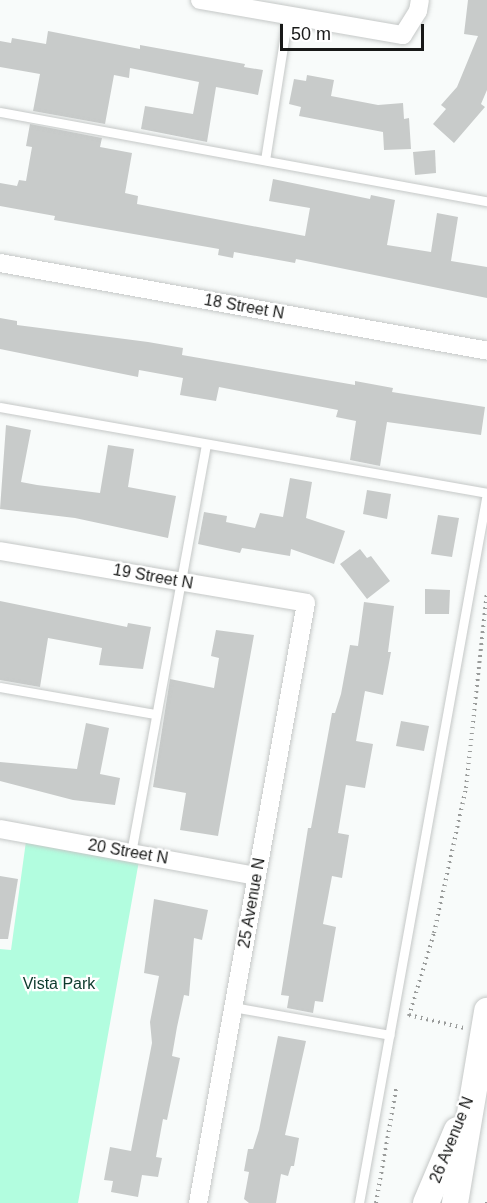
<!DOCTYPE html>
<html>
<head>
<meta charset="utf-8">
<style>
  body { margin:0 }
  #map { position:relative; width:487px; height:1203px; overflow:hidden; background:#f8fbfa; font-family:Arial,sans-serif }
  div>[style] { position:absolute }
  .green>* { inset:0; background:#b2fddf }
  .building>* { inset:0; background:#c8cbca }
  .path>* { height:4px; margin-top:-2px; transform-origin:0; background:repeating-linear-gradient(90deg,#9a9c9b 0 1.5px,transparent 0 6px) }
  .roads { filter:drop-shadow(0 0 2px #c5c8c7) drop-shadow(0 0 2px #c5c8c7) }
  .service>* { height:9px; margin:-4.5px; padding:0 4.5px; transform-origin:4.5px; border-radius:4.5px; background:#fff }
  .minor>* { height:18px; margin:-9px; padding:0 9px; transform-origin:9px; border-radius:9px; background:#fff }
  .secondary>* { height:26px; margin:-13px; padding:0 13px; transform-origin:13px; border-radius:13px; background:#fff }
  span { translate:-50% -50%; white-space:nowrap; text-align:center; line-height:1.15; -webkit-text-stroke:4.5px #fff; paint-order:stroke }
  .street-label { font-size:16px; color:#181918 }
  .park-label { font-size:16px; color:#0c3a2c }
  .scale { position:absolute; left:280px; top:24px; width:144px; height:27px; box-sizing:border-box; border:3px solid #181918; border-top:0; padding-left:8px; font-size:18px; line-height:21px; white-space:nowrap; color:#181918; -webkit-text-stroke:4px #fff; paint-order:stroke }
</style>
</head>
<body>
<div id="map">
  <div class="green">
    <div style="clip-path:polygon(27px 834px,140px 855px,78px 1203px,0 1203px,0 949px,11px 950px)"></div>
  </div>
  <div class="building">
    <div style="clip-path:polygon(468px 0,487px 0,487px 90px,481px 104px,485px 107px,454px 143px,433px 124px,446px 109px,441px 105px,457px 87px,478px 36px,464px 34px)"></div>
    <div style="clip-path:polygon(48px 31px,140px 49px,140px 45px,245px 64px,244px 67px,263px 70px,258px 95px,216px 87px,207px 142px,141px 129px,145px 106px,193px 114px,199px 82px,130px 68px,129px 78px,114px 75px,105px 124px,33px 111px,40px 74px,0 67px,0 41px,11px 43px,12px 38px,46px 44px)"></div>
    <div style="clip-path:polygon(307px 75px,334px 80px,331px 96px,378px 105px,403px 103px,404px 119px,409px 118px,411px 149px,384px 150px,383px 132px,299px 116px,301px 107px,289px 104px,294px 79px,306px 81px)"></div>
    <div style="clip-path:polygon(30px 124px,102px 138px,100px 147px,132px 153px,125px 193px,138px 196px,137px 204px,305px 236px,310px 208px,269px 201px,273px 179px,370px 199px,371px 195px,395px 200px,387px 245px,431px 252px,437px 213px,458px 217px,451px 261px,487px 267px,487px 298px,296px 259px,295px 263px,234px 252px,233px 258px,218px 255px,219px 249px,54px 220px,55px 216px,0 206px,0 183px,17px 186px,19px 180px,26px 181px,32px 147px,26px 146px)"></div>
    <div style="clip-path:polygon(435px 150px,436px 173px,415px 175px,413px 152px)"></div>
    <div style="clip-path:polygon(0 318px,17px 321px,17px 325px,148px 342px,183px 348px,182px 355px,355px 385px,355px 381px,393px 388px,392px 392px,485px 407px,481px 435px,387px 422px,380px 466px,350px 460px,356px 421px,336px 417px,338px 410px,219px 387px,216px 401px,180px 395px,183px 378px,139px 370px,138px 377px,0 349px)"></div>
    <div style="clip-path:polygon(6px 425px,31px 430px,21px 482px,37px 485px,100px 493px,108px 445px,134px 449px,128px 487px,176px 496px,168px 538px,75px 518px,0 509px)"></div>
    <div style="clip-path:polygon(290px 478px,312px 482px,306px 518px,345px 531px,334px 564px,291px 549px,290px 556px,242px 548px,240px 553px,198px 544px,204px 512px,227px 516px,226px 522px,255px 528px,260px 513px,283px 517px)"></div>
    <div style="clip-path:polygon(367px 490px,391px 494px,387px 519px,363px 514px)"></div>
    <div style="clip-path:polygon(438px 515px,459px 518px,452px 557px,431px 554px)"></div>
    <div style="clip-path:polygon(360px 549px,367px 558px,371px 556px,390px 581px,367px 599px,340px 564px)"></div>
    <div style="clip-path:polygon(425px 589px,450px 590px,449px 614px,425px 614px)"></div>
    <div style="clip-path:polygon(0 601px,127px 627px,128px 623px,151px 627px,143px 669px,99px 665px,102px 648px,48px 638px,40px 687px,0 680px)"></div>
    <div style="clip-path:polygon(364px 602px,394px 606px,388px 652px,391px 652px,383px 695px,365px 691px,356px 741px,373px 744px,365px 788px,346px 785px,338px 833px,349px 835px,342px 878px,332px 876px,323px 924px,336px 927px,323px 1002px,315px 1001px,313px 1013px,287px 1008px,289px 996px,281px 995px,308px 828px,311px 828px,332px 713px,335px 713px,341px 694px,350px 645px,358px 646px)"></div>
    <div style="clip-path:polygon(216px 630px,254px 635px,218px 836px,180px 830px,186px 793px,153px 787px,170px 679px,214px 688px,219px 658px,211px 656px)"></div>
    <div style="clip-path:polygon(401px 721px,429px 726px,424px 751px,396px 746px)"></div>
    <div style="clip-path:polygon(86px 723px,109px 728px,100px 774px,120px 778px,115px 805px,73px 800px,0 781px,0 762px,77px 769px)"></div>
    <div style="clip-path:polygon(0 876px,18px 879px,8px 939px,0 939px)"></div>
    <div style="clip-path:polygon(154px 899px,208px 910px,202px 940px,194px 938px,189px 996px,184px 995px,177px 1027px,172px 1056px,180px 1058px,167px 1120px,163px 1119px,156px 1157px,162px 1158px,158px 1177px,142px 1175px,138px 1197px,111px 1192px,113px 1181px,104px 1180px,110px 1147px,131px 1151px,152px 1043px,150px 1022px,159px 976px,144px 973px)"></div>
    <div style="clip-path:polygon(278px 1036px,306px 1041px,285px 1135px,299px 1138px,294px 1166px,291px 1166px,288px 1176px,281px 1174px,276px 1203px,249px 1203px,244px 1199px,249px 1172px,244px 1171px,248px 1149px,253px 1149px,259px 1130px)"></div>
  </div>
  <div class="path">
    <div style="left:409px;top:1015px;width:57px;rotate:13.3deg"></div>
    <div style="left:409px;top:1016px;width:87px;rotate:-73.2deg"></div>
    <div style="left:434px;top:933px;width:148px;rotate:-77.6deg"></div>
    <div style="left:466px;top:788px;width:198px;rotate:-83.9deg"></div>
    <div style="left:376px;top:1203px;width:116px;rotate:-80deg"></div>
    <div style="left:487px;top:1203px;width:1px;rotate:-90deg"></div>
  </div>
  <div class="roads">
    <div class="service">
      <div style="left:0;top:112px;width:495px;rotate:10.4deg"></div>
      <div style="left:265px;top:160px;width:147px;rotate:-81deg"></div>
      <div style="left:0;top:407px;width:495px;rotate:10deg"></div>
      <div style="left:487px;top:493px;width:721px;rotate:100.22deg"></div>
      <div style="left:0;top:687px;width:157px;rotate:9.9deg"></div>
      <div style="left:131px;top:853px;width:415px;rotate:-79.6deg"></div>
      <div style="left:233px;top:1007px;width:159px;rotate:10.1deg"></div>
    </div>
    <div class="minor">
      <div style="left:200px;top:0;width:206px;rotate:9.8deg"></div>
      <div style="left:403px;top:35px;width:28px;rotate:-58deg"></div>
      <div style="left:418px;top:11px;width:11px;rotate:-80deg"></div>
      <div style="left:0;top:263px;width:495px;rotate:10.2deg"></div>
      <div style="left:0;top:551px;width:310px;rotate:9.6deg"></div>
      <div style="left:306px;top:603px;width:610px;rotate:100.2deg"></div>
      <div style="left:0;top:829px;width:261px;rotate:10.4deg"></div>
    </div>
    <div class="secondary">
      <div style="left:426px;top:1203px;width:79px;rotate:-67deg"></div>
      <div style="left:455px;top:1203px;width:195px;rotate:-80.5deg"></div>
    </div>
  </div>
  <div class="street-label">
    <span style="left:244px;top:307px;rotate:10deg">18 Street N</span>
    <span style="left:153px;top:577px;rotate:10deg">19 Street N</span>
    <span style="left:128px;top:852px;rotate:10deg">20 Street N</span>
    <span style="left:252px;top:903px;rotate:-80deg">25 Avenue N</span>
    <span style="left:452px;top:1140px;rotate:-68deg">26 Avenue N</span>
  </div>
  <div class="park-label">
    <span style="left:59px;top:984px">Vista Park</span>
  </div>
  <div class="scale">50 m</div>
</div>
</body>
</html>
